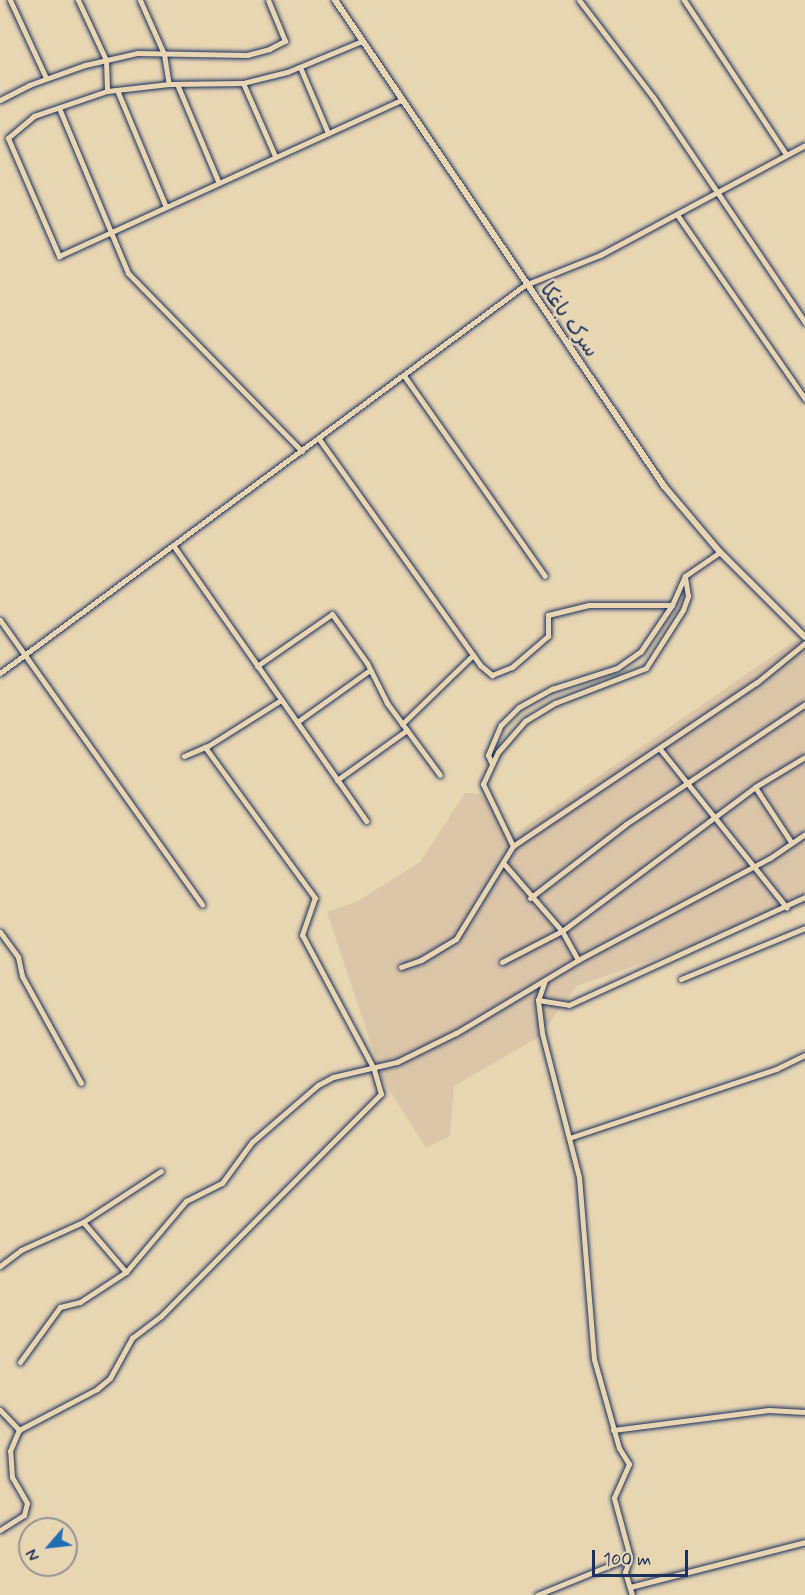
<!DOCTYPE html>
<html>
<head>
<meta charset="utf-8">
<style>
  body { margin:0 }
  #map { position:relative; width:805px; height:1595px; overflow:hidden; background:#e8d6b3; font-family:Mynerve,"Playpen Sans Arabic",sans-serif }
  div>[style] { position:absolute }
  .built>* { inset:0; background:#dcc6a9 }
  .roads { filter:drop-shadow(0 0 2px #1b2f5e) drop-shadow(0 0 2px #1b2f5e) }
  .minor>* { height:5px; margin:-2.5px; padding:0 2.5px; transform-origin:2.5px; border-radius:2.5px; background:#e8d6b3 }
  .tertiary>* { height:6px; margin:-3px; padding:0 3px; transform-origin:3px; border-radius:3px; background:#e8d6b3 }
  span { translate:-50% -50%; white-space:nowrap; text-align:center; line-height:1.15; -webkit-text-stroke:4.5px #e8d6b3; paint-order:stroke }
  .street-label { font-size:21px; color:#1b2f5e }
  .north { position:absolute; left:18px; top:1517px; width:60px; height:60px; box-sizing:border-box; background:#e8d6b3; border:2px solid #969391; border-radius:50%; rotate:242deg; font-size:16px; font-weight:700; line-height:24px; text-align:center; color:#1b2f5e }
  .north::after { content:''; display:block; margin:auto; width:21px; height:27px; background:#1f6fb2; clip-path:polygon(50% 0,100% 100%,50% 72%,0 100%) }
  .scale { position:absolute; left:592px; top:1550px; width:96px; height:27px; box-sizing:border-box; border:3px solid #1b2f5e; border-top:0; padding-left:8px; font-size:18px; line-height:21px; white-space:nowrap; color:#1b2f5e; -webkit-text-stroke:4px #e8d6b3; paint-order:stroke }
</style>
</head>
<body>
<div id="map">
  <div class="built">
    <div style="clip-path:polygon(796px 640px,805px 649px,805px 906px,577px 986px,539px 1037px,454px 1086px,450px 1136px,426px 1148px,383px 1080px,327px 912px,358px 901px,420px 862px,465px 793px,480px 794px,515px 834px)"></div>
  </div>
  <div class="roads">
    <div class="minor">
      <div style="left:10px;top:0;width:86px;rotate:65.2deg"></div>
      <div style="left:78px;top:0;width:66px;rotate:65deg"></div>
      <div style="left:106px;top:60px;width:31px;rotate:88deg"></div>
      <div style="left:140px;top:0;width:59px;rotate:66deg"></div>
      <div style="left:164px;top:54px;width:30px;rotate:81deg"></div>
      <div style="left:579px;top:0;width:122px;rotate:52.7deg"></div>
      <div style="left:653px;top:97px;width:272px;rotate:56deg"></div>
      <div style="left:684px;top:0;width:185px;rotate:56.5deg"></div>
      <div style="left:362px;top:41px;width:81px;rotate:157.5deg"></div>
      <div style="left:287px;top:72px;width:45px;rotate:166deg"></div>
      <div style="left:243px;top:83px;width:74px;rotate:179.2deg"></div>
      <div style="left:169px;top:84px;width:62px;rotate:173.6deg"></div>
      <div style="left:107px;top:91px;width:77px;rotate:161.1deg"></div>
      <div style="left:34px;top:116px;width:34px;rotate:140deg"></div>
      <div style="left:8px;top:138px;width:129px;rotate:66.6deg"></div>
      <div style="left:59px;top:256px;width:376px;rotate:-24.5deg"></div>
      <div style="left:300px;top:67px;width:72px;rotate:67deg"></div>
      <div style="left:243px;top:83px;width:80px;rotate:66.3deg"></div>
      <div style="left:177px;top:84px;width:105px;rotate:67.1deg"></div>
      <div style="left:117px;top:90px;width:125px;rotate:67.3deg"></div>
      <div style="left:0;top:100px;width:33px;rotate:-27deg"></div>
      <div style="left:29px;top:85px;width:59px;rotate:-19.7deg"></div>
      <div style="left:85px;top:65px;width:53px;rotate:-13deg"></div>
      <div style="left:137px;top:53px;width:110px;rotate:1deg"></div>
      <div style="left:247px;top:55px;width:23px;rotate:-15deg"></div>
      <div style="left:269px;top:49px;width:18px;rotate:-27deg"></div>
      <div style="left:285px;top:41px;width:44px;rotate:-112.5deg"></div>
      <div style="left:59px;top:108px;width:179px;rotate:67.3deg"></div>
      <div style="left:128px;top:273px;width:249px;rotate:45.7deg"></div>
      <div style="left:678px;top:216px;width:223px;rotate:55.2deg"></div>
      <div style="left:405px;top:377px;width:243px;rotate:54.9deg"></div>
      <div style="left:319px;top:439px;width:277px;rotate:54.5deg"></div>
      <div style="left:480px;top:665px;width:16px;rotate:40deg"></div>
      <div style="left:492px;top:675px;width:22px;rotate:-22deg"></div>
      <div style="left:512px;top:667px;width:48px;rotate:-40.7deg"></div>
      <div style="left:548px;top:636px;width:21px;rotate:-90deg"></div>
      <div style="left:548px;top:615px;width:42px;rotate:-13.7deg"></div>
      <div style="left:589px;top:605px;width:83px"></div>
      <div style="left:173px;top:545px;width:337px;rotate:55deg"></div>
      <div style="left:0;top:620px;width:349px;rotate:54.6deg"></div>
      <div style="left:257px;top:666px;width:91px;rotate:-34.7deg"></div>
      <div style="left:332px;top:614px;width:60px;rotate:54.5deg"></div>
      <div style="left:367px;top:663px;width:45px;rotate:63.4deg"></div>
      <div style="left:387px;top:703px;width:89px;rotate:53.6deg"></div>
      <div style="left:0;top:673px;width:653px;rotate:-36.47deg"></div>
      <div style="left:525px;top:285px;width:81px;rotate:-21.8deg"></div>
      <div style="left:600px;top:255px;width:233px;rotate:-28.2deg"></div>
      <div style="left:297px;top:722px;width:90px;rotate:-35.5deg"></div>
      <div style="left:402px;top:724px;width:99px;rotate:-44.2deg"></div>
      <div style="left:660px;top:749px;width:203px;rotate:51.4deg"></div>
      <div style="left:184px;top:756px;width:26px;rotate:-23deg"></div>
      <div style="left:208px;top:746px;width:86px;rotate:-32.2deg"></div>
      <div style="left:492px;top:764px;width:10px;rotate:-114deg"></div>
      <div style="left:488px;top:755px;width:33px;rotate:-67deg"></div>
      <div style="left:501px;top:725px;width:25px;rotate:-45deg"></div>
      <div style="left:519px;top:707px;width:38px;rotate:-29deg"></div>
      <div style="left:552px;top:689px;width:68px;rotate:-17.9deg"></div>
      <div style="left:617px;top:668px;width:29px;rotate:-35deg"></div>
      <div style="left:641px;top:651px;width:55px;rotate:-56deg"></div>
      <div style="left:672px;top:605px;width:32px;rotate:-66deg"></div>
      <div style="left:685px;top:576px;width:42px;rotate:-34.4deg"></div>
      <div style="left:337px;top:780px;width:86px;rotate:-35.5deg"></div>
      <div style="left:755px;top:787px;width:66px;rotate:56.8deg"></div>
      <div style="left:513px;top:846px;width:69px;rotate:-115.8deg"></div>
      <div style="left:483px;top:784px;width:35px;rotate:-65deg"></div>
      <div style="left:498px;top:752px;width:41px;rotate:-48.9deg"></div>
      <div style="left:525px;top:721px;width:35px;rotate:-31deg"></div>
      <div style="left:555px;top:703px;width:97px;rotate:-21deg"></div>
      <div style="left:646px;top:668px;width:69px;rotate:-57.5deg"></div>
      <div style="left:683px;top:610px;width:15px;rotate:-70deg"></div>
      <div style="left:688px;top:596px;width:20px;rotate:-99deg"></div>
      <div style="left:505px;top:865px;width:87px;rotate:49.2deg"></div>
      <div style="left:562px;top:931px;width:33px;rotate:61deg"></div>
      <div style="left:530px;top:898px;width:121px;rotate:-37.6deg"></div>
      <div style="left:626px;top:824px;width:216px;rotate:-33.8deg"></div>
      <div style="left:0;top:932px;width:31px;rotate:54deg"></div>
      <div style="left:18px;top:957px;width:19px;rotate:78deg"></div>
      <div style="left:22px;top:976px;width:122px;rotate:61.1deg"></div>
      <div style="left:502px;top:962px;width:68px;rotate:-27.3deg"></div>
      <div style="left:562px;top:931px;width:241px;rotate:-36.7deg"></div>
      <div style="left:755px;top:787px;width:58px;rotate:-31deg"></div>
      <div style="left:401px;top:967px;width:21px;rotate:-19deg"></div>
      <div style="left:421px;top:960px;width:41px;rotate:-31deg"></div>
      <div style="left:456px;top:939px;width:109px;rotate:-58.5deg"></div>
      <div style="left:513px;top:846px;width:293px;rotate:-33.9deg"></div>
      <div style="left:756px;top:683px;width:63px;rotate:-39.2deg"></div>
      <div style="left:681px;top:979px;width:134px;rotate:-22.4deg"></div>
      <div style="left:545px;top:980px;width:21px;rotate:109deg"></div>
      <div style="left:538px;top:1000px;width:33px;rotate:83deg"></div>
      <div style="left:542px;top:1033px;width:149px;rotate:75.6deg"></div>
      <div style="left:579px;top:1177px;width:183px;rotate:85.3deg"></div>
      <div style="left:594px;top:1359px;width:92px;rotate:74.3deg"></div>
      <div style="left:619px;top:1448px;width:19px;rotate:58deg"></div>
      <div style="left:629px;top:1464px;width:37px;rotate:114deg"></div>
      <div style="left:614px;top:1498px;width:61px;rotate:74.8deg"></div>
      <div style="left:630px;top:1557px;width:16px;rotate:108deg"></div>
      <div style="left:625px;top:1572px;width:24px;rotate:73deg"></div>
      <div style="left:538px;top:1000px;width:31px;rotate:9deg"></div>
      <div style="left:569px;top:1005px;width:260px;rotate:-24.6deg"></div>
      <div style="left:569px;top:1138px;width:218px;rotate:-18.4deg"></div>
      <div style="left:776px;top:1069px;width:32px;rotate:-26deg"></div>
      <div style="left:83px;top:1222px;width:66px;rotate:49.3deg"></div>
      <div style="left:0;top:1266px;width:26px;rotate:-37deg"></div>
      <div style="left:21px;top:1250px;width:68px;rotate:-24.3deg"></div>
      <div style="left:83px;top:1222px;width:93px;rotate:-33.2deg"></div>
      <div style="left:20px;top:1362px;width:68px;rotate:-54deg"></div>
      <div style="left:60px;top:1307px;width:21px;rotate:-14deg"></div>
      <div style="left:80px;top:1302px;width:55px;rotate:-33.1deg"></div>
      <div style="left:126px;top:1272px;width:93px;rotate:-49.8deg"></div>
      <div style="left:186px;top:1201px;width:40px;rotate:-26.6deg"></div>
      <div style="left:222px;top:1183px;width:51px;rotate:-53.8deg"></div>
      <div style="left:252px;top:1142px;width:87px;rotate:-40.8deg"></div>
      <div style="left:318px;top:1085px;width:17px;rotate:-28deg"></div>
      <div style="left:333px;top:1077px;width:66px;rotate:-13.2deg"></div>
      <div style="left:397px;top:1062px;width:66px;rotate:-26.2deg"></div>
      <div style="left:456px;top:1033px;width:142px;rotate:-30.9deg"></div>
      <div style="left:578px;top:960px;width:217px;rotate:-28deg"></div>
      <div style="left:770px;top:858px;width:42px;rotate:-34.4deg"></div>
      <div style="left:0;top:1410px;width:28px;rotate:46deg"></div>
      <div style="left:613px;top:1430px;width:157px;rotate:-7.3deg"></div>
      <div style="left:769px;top:1410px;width:36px;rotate:3deg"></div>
      <div style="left:0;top:1530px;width:28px;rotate:-32deg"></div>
      <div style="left:24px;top:1515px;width:12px;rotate:-76deg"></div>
      <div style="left:27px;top:1503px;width:30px;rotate:-120deg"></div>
      <div style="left:12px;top:1477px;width:26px;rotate:-94deg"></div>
      <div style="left:10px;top:1451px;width:23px;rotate:-67deg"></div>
      <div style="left:19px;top:1430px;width:88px;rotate:-27.7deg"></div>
      <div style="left:97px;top:1389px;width:17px;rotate:-40deg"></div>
      <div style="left:110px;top:1378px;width:46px;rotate:-61.2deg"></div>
      <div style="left:132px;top:1338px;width:36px;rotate:-37deg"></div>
      <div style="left:161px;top:1316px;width:313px;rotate:-45.3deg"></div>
      <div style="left:381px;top:1094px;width:26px;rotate:-106deg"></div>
      <div style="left:374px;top:1069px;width:152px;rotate:-118.2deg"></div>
      <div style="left:302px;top:935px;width:39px;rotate:-71deg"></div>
      <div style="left:315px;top:898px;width:187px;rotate:-126.1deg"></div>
      <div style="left:630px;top:1587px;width:181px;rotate:-14.4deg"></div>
      <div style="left:537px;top:1595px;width:100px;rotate:-22.2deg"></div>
    </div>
    <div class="tertiary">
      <div style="left:335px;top:0;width:587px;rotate:55.9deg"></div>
      <div style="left:664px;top:486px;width:87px;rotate:49.7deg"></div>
      <div style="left:720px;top:552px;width:120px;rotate:45deg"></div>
    </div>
  </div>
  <div class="street-label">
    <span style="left:569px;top:320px;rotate:55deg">سرک باغکا</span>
  </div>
  <div class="north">N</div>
  <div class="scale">100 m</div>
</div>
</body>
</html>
